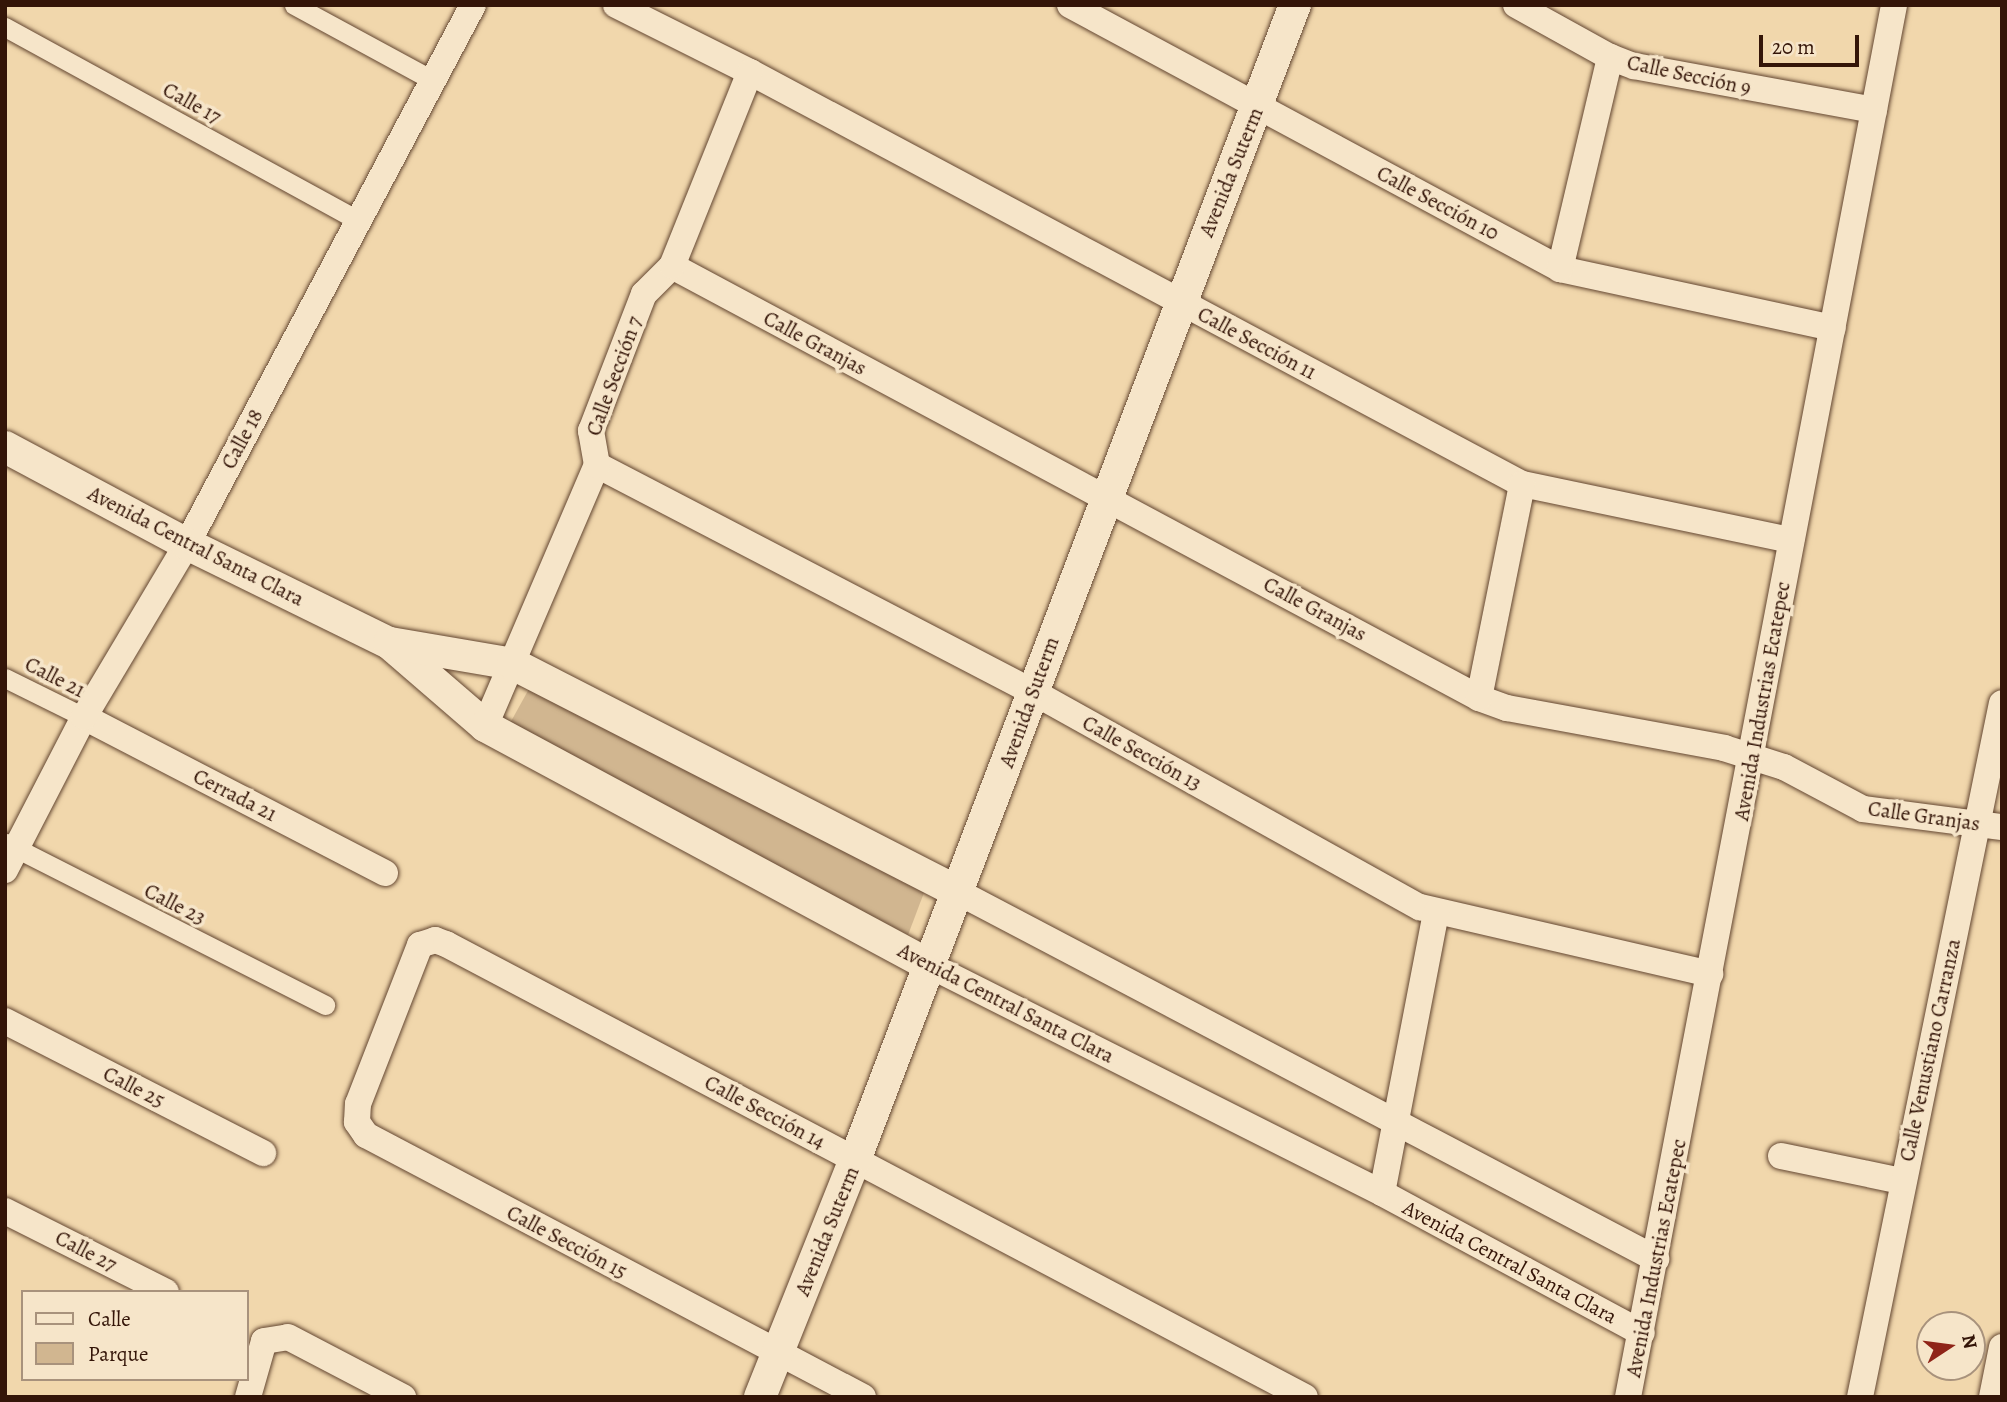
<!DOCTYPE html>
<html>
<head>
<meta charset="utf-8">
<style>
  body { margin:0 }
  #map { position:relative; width:2007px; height:1402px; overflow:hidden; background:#f1d7ac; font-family:Alegreya,serif }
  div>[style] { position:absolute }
  .green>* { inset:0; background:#d1b690 }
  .roads { filter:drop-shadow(0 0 2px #634631) drop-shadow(0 0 2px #634631) }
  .pedestrian>* { height:19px; margin:-9.5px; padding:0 9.5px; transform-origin:9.5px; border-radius:9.5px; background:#f6e5c9 }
  .minor>* { height:26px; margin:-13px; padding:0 13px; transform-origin:13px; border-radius:13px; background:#f6e5c9 }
  .tertiary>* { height:32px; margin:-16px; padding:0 16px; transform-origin:16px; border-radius:16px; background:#f6e5c9 }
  span { translate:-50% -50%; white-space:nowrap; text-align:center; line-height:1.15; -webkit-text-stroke:7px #f6e5c9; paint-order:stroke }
  .street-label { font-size:21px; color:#341508 }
  .frame { position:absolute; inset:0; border:7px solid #341508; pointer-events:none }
  .legend { position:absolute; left:21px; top:1290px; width:228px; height:91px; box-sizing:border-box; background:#f6e5c9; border:2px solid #a8927c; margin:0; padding:9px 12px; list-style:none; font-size:21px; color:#341508 }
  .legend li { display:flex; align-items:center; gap:14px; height:35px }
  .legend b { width:35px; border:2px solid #a8927c }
  .north { position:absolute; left:1916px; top:1311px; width:70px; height:70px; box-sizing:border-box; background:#f6e5c9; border:2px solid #a8927c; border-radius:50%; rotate:77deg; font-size:19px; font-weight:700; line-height:28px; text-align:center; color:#341508 }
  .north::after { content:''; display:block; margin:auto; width:24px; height:32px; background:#8f2418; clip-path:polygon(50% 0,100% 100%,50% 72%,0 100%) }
  .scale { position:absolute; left:1759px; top:35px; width:100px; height:32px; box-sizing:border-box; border:4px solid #341508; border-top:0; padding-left:9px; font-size:21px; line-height:24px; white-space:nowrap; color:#341508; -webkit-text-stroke:5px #f6e5c9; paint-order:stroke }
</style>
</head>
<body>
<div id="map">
  <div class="green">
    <div style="clip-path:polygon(530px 687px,925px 890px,908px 935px,509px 725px)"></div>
  </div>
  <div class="roads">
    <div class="pedestrian">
      <div style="left:294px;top:5px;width:157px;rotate:28.5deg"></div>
      <div style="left:5px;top:27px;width:401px;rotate:28.7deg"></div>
      <div style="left:5px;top:678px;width:88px;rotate:26.3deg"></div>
      <div style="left:6px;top:843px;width:358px;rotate:26.9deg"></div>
    </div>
    <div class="minor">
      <div style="left:616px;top:5px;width:150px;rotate:26.6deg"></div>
      <div style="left:750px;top:72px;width:875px;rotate:28.09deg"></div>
      <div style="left:1522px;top:484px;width:275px;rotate:11.8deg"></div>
      <div style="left:1070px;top:5px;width:557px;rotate:28.31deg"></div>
      <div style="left:1560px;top:269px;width:279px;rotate:12.2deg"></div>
      <div style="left:1516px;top:5px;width:107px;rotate:29deg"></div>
      <div style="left:1610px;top:57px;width:26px;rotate:21deg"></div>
      <div style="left:1634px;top:66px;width:244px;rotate:10.4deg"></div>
      <div style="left:672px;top:266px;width:915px;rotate:28.16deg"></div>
      <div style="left:1479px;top:698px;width:30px;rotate:20deg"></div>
      <div style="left:1507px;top:708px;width:221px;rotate:10.4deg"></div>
      <div style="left:1724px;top:748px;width:63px;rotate:17.6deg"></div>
      <div style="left:1784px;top:767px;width:89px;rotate:28deg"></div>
      <div style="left:1863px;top:809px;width:140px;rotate:7.4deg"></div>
      <div style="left:1560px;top:269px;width:218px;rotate:-76.7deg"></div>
      <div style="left:597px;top:465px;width:492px;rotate:27.5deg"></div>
      <div style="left:1033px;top:692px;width:443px;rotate:29.1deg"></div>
      <div style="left:1420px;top:907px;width:298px;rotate:13deg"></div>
      <div style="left:1479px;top:698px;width:218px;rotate:-78.6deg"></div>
      <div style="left:84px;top:717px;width:339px;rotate:27.4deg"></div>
      <div style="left:485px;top:726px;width:284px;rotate:-66.8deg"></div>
      <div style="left:597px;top:465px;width:35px;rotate:-100deg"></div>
      <div style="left:591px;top:431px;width:147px;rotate:-68.9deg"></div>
      <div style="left:644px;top:294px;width:40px;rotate:-45deg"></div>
      <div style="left:672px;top:266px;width:209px;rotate:-68.1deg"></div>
      <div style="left:5px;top:870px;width:172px;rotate:-62.7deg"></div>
      <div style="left:84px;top:717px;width:201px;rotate:-59.2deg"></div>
      <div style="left:187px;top:544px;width:610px;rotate:-62.05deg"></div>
      <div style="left:958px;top:892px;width:789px;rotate:27.73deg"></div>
      <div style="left:929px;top:965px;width:507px;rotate:26.72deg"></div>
      <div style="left:1382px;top:1193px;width:295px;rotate:28.3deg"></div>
      <div style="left:5px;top:1021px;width:290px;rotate:27.1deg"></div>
      <div style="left:1781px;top:1156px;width:124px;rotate:11.7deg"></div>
      <div style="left:1382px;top:1193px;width:286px;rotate:-79.1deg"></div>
      <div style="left:5px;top:1211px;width:180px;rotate:26.7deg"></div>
      <div style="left:264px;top:1341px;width:24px;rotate:-9deg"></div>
      <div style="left:288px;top:1337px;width:130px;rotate:27.6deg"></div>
      <div style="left:248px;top:1397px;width:58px;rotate:-74.1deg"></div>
      <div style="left:863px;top:1397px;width:562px;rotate:-152.2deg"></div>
      <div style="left:366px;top:1135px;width:16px;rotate:-125deg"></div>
      <div style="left:357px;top:1122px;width:18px;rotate:-87deg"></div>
      <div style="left:358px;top:1104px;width:171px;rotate:-68.7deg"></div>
      <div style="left:420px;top:945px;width:16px;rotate:-18deg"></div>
      <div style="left:435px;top:940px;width:12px;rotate:20deg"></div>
      <div style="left:446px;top:944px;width:971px;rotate:27.81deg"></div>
      <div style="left:1628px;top:1397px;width:1417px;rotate:-79.18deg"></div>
      <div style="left:1860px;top:1397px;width:708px;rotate:-78.44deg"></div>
      <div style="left:1992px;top:1397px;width:51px;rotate:-78.7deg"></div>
    </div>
    <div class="tertiary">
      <div style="left:5px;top:447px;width:206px;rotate:28.1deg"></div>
      <div style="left:187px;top:544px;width:225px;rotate:26.1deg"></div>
      <div style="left:389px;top:643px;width:127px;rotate:40.8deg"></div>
      <div style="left:485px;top:726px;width:504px;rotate:28.29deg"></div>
      <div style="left:390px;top:643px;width:125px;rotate:9.7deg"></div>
      <div style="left:513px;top:664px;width:500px;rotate:27.13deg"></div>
      <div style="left:760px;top:1397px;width:255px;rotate:-68.2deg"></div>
      <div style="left:855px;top:1160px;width:1236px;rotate:-69.15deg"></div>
    </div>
  </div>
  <div class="street-label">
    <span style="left:1689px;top:75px;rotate:12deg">Calle Sección 9</span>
    <span style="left:192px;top:103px;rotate:29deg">Calle 17</span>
    <span style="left:1231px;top:172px;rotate:-68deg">Avenida Suterm</span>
    <span style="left:1438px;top:203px;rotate:28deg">Calle Sección 10</span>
    <span style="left:815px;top:343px;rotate:28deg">Calle Granjas</span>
    <span style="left:1257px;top:343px;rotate:28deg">Calle Sección 11</span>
    <span style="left:614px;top:376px;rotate:-70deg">Calle Sección 7</span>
    <span style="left:242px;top:439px;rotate:-62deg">Calle 18</span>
    <span style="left:196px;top:546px;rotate:27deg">Avenida Central Santa Clara</span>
    <span style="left:1315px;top:609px;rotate:28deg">Calle Granjas</span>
    <span style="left:55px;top:677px;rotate:27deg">Calle 21</span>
    <span style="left:1762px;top:701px;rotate:-80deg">Avenida Industrias Ecatepec</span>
    <span style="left:1029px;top:702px;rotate:-70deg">Avenida Suterm</span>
    <span style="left:1142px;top:753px;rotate:29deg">Calle Sección 13</span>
    <span style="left:235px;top:795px;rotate:27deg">Cerrada 21</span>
    <span style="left:1924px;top:816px;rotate:8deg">Calle Granjas</span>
    <span style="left:175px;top:904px;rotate:27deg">Calle 23</span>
    <span style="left:1006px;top:1003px;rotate:27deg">Avenida Central Santa Clara</span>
    <span style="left:1930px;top:1050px;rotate:-78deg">Calle Venustiano Carranza</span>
    <span style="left:134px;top:1087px;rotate:27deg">Calle 25</span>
    <span style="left:765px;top:1112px;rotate:28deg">Calle Sección 14</span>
    <span style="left:827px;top:1231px;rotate:-68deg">Avenida Suterm</span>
    <span style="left:567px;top:1242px;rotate:28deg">Calle Sección 15</span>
    <span style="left:86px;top:1251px;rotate:27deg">Calle 27</span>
    <span style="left:1656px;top:1258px;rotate:-79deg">Avenida Industrias Ecatepec</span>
    <span style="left:1510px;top:1262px;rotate:28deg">Avenida Central Santa Clara</span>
  </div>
  <div class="frame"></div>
  <ul class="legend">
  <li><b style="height:9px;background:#f6e5c9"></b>Calle</li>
  <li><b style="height:19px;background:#d1b690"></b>Parque</li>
  </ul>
  <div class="north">N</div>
  <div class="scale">20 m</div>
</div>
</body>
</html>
